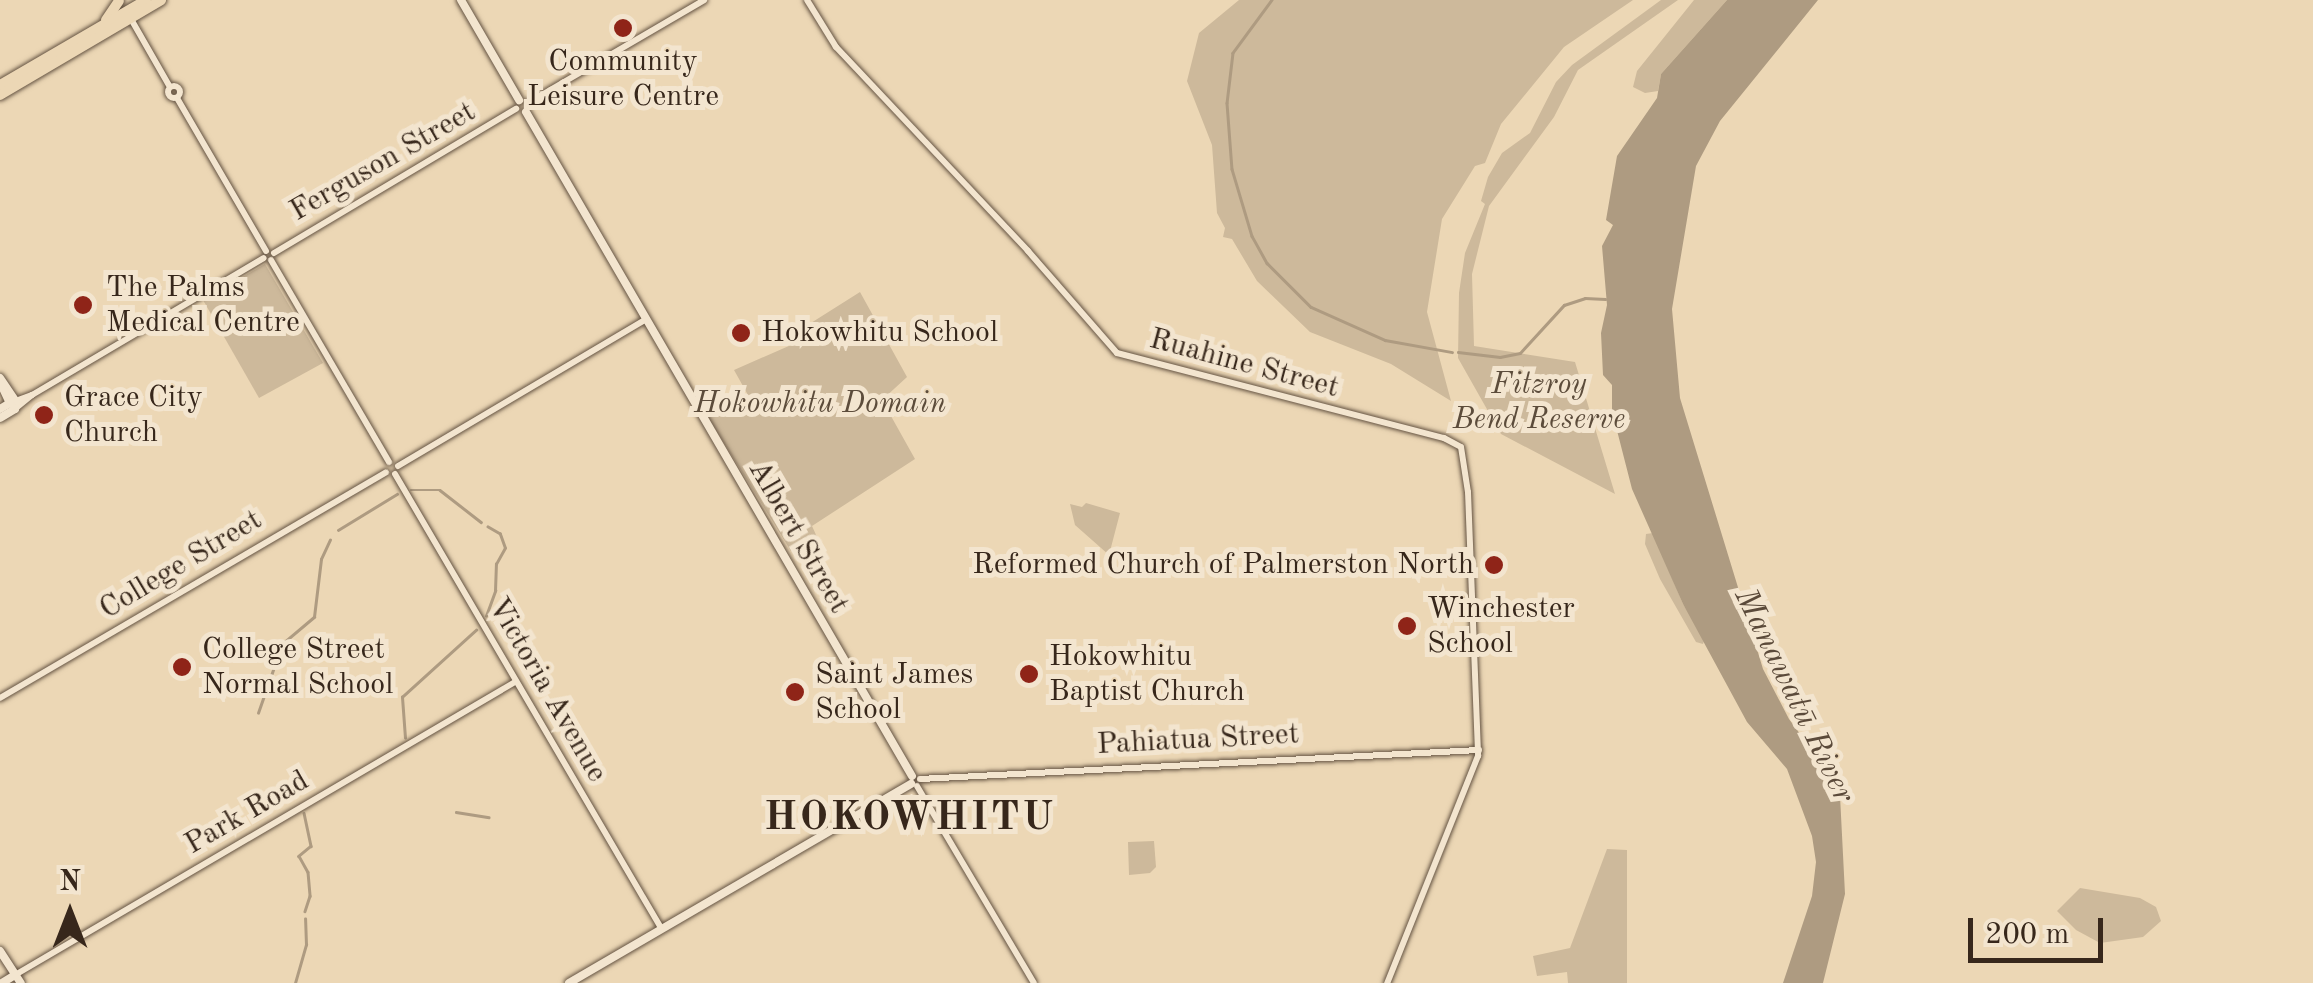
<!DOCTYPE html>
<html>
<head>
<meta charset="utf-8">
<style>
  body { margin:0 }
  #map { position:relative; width:2313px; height:983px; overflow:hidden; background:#ecd7b5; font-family:"Old Standard TT",serif }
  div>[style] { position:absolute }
  .green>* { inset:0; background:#cdb99b }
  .water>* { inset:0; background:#ae9b81 }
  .stream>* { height:2.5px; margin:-1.25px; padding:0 1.25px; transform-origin:1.25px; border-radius:1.25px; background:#ae9b81 }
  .roads { filter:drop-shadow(0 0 2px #645342) drop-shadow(0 0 2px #645342) }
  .tertiary>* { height:6px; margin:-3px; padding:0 3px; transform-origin:3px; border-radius:3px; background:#f3e5cf }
  .tertiary>.ring { margin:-3px; padding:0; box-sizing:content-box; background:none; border:6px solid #f3e5cf; border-radius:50% }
  .secondary>* { height:8px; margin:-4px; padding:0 4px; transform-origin:4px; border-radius:4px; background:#f3e5cf }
  .trunk>* { height:10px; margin:-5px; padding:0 5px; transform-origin:5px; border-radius:5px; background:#ecd7b5 }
  .dots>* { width:28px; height:28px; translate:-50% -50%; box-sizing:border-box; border:5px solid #f3e5cf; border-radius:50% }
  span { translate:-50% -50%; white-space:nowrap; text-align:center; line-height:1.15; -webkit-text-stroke:10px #f3e5cf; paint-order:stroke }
  .poi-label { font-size:30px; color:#37271b }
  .left { translate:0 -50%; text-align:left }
  .right { translate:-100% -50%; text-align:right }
  .street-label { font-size:30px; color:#37271b }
  .park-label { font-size:30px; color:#5c4c3b; font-style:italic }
  .water-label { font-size:32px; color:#5b4a3a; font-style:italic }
  .district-label { font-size:40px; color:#37271b; font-weight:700; letter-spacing:2.5px }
  .north { position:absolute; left:20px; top:863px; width:100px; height:100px; -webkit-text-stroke:8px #f3e5cf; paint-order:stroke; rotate:0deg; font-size:28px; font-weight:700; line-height:40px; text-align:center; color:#37271b }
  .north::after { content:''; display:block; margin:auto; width:35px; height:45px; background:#37271b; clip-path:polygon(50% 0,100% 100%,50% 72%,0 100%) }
  .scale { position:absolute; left:1968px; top:918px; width:135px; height:45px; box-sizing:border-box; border:5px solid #37271b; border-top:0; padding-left:12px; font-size:30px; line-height:35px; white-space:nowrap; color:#37271b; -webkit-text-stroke:8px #f3e5cf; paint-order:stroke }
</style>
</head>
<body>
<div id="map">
  <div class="green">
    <div style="clip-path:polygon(1239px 0,1633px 0,1564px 47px,1501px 124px,1485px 163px,1475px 166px,1442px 219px,1427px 312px,1451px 401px,1391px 364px,1310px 332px,1257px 281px,1232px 239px,1223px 237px,1225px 228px,1217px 213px,1212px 145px,1187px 81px,1199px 33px)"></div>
    <div style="clip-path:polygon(1661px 0,1678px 0,1578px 70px,1554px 117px,1489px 206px,1472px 274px,1474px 346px,1575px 362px,1615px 494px,1501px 434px,1458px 358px,1459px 293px,1465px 253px,1485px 204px,1481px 201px,1488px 177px,1502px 153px,1530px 133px,1556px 82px,1572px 65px)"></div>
    <div style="clip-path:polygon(1694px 0,1727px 0,1661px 74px,1658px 91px,1645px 93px,1633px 87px,1637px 71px)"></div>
    <div style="clip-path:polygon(265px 264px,323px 363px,259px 398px,203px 300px)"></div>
    <div style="clip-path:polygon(860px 292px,907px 377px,882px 400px,915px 459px,812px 526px,817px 537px,791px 551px,708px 417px,748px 395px,734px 370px,807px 338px,803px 328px)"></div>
    <div style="clip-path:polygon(1086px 503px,1120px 513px,1109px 555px,1075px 525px,1070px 504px,1082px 507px)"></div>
    <div style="clip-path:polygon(1653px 533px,1683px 604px,1705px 638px,1703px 644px,1696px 642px,1660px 579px,1645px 544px,1646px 534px)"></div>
    <div style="clip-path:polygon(1154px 841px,1156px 867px,1150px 873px,1129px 875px,1128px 842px)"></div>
    <div style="clip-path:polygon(1607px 849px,1627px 850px,1627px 983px,1568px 983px,1567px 972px,1537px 976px,1533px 956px,1570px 948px)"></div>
    <div style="clip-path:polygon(2080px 888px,2140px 898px,2156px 907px,2161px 921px,2143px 937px,2100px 943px,2076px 930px,2057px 911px)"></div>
  </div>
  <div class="water">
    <div style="clip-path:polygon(1727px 0,1818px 0,1720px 121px,1696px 166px,1672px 309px,1680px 398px,1763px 669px,1789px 719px,1822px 764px,1839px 776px,1845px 894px,1823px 983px,1783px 983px,1812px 896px,1816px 862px,1812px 836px,1787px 769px,1747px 722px,1683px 604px,1632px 489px,1612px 411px,1612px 385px,1603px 375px,1601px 333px,1607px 305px,1602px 246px,1613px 225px,1606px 220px,1617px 156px,1657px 98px,1661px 74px)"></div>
  </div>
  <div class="stream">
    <div style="left:1272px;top:0;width:66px;rotate:126.3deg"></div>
    <div style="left:1233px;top:53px;width:50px;rotate:96.8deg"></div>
    <div style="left:1227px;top:103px;width:66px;rotate:85.7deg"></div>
    <div style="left:1232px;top:169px;width:70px;rotate:73.4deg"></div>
    <div style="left:1252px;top:236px;width:31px;rotate:61deg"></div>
    <div style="left:1267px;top:263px;width:62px;rotate:45deg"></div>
    <div style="left:1311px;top:307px;width:81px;rotate:24deg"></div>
    <div style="left:1385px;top:340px;width:68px;rotate:10.2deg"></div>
    <div style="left:1458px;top:352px;width:42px;rotate:6.8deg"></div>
    <div style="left:1500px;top:357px;width:20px;rotate:-11deg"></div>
    <div style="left:1520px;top:353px;width:65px;rotate:-47.5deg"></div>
    <div style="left:1564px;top:305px;width:22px;rotate:-18deg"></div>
    <div style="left:1585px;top:298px;width:20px;rotate:3deg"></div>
    <div style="left:411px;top:490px;width:29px"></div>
    <div style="left:440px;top:490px;width:52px;rotate:38deg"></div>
    <div style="left:338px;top:530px;width:69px;rotate:-31.4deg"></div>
    <div style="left:486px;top:616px;width:27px;rotate:-70deg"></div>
    <div style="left:495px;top:591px;width:27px;rotate:-88deg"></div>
    <div style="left:496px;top:564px;width:18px;rotate:-61deg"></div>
    <div style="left:505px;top:548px;width:15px;rotate:-110deg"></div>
    <div style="left:500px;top:534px;width:14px;rotate:-150deg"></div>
    <div style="left:258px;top:713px;width:73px;rotate:-70.8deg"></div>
    <div style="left:282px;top:644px;width:42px;rotate:-40.2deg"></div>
    <div style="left:314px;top:617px;width:58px;rotate:-83.1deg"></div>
    <div style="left:321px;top:559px;width:21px;rotate:-65deg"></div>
    <div style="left:405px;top:738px;width:41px;rotate:-94.2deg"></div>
    <div style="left:402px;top:697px;width:100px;rotate:-42.2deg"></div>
    <div style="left:456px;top:812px;width:33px;rotate:9deg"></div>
    <div style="left:304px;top:813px;width:34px;rotate:78deg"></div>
    <div style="left:311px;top:846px;width:16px;rotate:140deg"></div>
    <div style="left:299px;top:856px;width:18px;rotate:61deg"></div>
    <div style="left:308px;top:872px;width:24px;rotate:85deg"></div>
    <div style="left:310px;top:896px;width:16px;rotate:108deg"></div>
    <div style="left:295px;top:983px;width:40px;rotate:-74deg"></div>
    <div style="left:306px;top:945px;width:26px;rotate:-92deg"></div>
  </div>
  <div class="roads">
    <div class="tertiary">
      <div style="left:807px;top:0;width:55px;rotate:58.3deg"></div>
      <div style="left:836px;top:47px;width:280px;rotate:46.7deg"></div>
      <div style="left:1028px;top:251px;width:135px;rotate:48.9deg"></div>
      <div style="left:1117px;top:353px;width:338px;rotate:14.6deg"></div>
      <div style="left:1444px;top:438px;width:19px;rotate:28deg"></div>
      <div style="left:1461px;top:447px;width:46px;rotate:81.2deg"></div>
      <div style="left:1468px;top:492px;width:264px;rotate:87.8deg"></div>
      <div style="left:1478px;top:756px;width:245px;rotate:111.8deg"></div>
      <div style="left:131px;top:19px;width:78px;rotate:60.2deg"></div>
      <div class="ring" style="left:168px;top:86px;width:6px;height:6px"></div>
      <div style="left:177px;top:98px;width:177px;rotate:59.8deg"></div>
      <div style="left:528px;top:103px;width:204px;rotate:-30.3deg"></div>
      <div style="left:274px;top:253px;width:282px;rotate:-30.8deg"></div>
      <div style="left:271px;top:260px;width:234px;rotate:59.7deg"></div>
      <div style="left:32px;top:395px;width:22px;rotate:141deg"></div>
      <div style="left:15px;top:409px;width:8px;rotate:-130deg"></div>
      <div style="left:10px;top:403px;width:23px;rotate:-20deg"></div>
      <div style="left:32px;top:395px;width:269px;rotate:-30.6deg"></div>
      <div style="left:398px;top:466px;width:287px;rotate:-30.6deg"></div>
      <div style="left:395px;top:474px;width:526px;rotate:59.63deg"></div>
      <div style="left:0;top:698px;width:447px;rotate:-30.3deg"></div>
      <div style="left:920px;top:779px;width:560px;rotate:-2.97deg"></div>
      <div style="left:917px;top:786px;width:229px;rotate:59.3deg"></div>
      <div style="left:15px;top:975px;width:580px;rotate:-30.37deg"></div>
    </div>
    <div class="secondary">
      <div style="left:461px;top:0;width:116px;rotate:59.9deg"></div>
      <div style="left:526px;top:112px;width:768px;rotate:59.83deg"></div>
      <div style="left:0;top:378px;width:29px;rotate:56deg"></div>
      <div style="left:16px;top:402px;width:7px;rotate:98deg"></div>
      <div style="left:15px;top:409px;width:17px;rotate:149deg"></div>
      <div style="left:0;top:382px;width:23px;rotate:65deg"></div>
      <div style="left:10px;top:403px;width:12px;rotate:149deg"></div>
      <div style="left:0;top:951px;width:38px;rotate:57deg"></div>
      <div style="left:2px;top:983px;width:15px;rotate:-32deg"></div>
      <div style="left:569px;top:983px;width:396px;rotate:-30.2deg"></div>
    </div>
    <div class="trunk">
      <div style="left:106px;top:20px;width:23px;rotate:-56deg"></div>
      <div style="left:0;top:85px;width:169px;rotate:-30.2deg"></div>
      <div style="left:0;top:95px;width:187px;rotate:-30.5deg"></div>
    </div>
  </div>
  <div class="dots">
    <div style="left:623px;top:28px;background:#8f2418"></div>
    <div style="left:83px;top:305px;background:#8f2418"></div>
    <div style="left:741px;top:333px;background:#8f2418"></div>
    <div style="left:44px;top:415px;background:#8f2418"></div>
    <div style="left:1494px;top:565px;background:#8f2418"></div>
    <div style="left:1407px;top:626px;background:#8f2418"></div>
    <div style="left:182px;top:667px;background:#8f2418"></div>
    <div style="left:1029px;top:674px;background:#8f2418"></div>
    <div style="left:795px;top:692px;background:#8f2418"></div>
  </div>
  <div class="poi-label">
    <span style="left:623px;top:79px">Community<br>Leisure Centre</span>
    <span class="left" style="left:106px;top:305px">The Palms<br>Medical Centre</span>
    <span class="left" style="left:761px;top:333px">Hokowhitu School</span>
    <span class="left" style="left:64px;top:415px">Grace City<br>Church</span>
    <span class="right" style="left:1474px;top:565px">Reformed Church of Palmerston North</span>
    <span class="left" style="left:1427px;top:626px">Winchester<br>School</span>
    <span class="left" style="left:202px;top:667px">College Street<br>Normal School</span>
    <span class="left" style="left:1049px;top:674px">Hokowhitu<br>Baptist Church</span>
    <span class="left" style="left:815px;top:692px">Saint James<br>School</span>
  </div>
  <div class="street-label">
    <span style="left:383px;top:162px;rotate:-30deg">Ferguson Street</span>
    <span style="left:1244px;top:364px;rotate:15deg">Ruahine Street</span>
    <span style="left:798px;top:537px;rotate:60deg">Albert Street</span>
    <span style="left:181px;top:565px;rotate:-31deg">College Street</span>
    <span style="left:547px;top:690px;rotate:60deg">Victoria Avenue</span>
    <span style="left:1198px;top:740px;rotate:-3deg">Pahiatua Street</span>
    <span style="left:247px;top:813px;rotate:-30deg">Park Road</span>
  </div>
  <div class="park-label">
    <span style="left:1539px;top:402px">Fitzroy<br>Bend Reserve</span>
    <span style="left:820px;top:404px">Hokowhitu Domain</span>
  </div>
  <div class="water-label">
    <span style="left:1793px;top:696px;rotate:64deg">Manawatū River</span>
  </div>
  <div class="district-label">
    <span style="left:910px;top:819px">HOKOWHITU</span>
  </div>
  <div class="north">N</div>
  <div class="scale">200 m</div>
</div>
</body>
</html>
